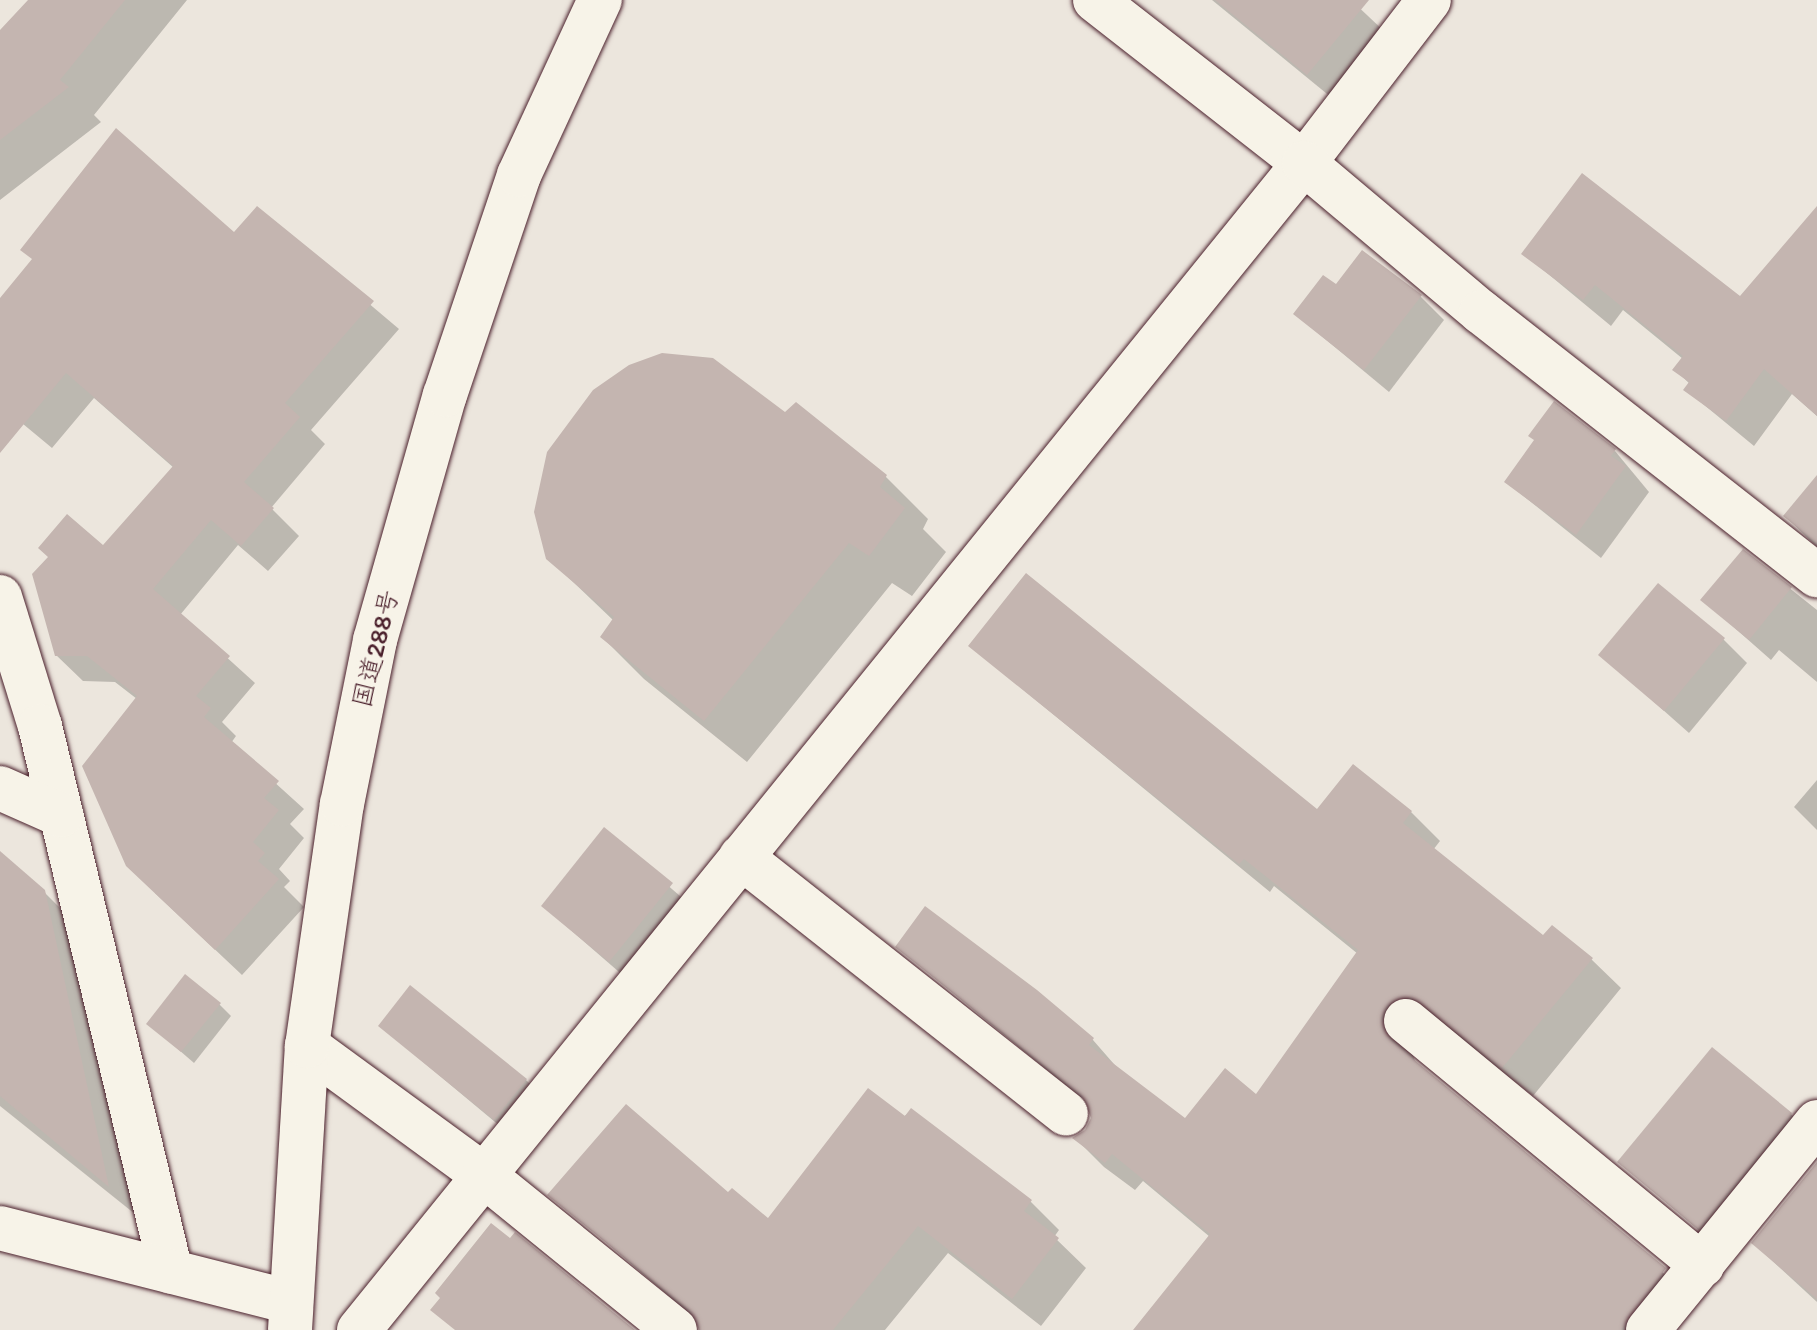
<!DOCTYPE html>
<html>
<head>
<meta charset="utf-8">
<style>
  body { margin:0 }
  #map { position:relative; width:1817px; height:1330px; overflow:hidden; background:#ece6dd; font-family:Itim,"Klee One",sans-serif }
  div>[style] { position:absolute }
  .shadow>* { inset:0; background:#0003 }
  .building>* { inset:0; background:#c4b5b0 }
  .roads { filter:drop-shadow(0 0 2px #4a1f2b) drop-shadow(0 0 2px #4a1f2b) }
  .street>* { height:44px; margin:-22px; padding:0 22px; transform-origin:22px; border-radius:22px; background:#f7f3e8 }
  .highway>* { height:44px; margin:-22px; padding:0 22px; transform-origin:22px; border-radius:22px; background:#f7f3e8 }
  span { translate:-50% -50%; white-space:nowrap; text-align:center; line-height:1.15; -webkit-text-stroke:6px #f7f3e8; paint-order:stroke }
  .street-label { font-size:26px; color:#4a1f2b }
</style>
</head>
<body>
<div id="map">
  <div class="shadow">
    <div style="clip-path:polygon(31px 0,187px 0,94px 115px,101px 122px,0 200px,0 33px)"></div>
    <div style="clip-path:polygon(1212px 0,1351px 0,1385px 32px,1332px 98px)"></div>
    <div style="clip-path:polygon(257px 209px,399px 329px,311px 430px,325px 444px,271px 508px,299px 536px,268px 571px,238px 545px,180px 615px,255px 683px,222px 722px,236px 736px,231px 743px,304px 809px,290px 824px,304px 838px,279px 869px,290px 881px,284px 887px,304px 907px,242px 975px,155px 893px,137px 699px,115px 682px,83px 681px,56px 655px,50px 558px,103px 548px,174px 468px,94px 398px,52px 448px,11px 414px,0 403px,0 301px,234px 235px)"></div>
    <div style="clip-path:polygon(1817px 226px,1817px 416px,1792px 394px,1754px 446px,1686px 390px,1690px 384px,1675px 370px,1683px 359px,1623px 310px,1611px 326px,1524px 254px,1740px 299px)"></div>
    <div style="clip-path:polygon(1420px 296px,1444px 320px,1389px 392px,1295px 314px)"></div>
    <div style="clip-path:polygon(785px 414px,886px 477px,928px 519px,923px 529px,946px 552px,912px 596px,892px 583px,747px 762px,644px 679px,602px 637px,614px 621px,548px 558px)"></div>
    <div style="clip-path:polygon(1615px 451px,1649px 492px,1601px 558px,1506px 482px)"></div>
    <div style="clip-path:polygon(1817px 478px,1817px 547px,1785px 516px)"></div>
    <div style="clip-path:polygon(1744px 552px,1817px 610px,1817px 682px,1779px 650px,1771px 660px,1703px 600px)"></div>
    <div style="clip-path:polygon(1723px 639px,1747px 663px,1689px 733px,1601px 655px)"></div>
    <div style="clip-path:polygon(970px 646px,1318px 811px,1411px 812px,1440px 841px,1433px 850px,1544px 938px,1591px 959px,1621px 988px,1533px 1096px,1442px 1025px,1410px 1046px,1416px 1064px,1694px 1299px,1671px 1330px,1136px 1330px,1210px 1237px,1143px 1181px,1135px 1190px,1104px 1167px,1075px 1138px,1087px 1131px,1093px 1118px,1087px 1103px,897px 947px,1036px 992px,1093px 1040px,1120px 1071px,1185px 1121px,1257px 1097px,1358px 954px,1274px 886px,1270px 892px)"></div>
    <div style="clip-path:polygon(1817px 780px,1817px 830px,1794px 807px)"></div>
    <div style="clip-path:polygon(604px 830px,695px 909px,634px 985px,543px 906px)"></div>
    <div style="clip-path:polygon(0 864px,43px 891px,82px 930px,145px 1222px,0 1106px)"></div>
    <div style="clip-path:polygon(219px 1004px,231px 1016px,194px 1063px,149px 1024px)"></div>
    <div style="clip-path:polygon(380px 1026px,526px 1080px,550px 1104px,519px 1142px)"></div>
    <div style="clip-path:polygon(911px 1111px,1031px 1202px,1059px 1230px,1054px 1237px,1086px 1268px,1041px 1326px,948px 1253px,885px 1330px,708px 1330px,550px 1194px,728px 1195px,768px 1221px)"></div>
    <div style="clip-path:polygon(1791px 1114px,1815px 1138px,1723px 1251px,1619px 1162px)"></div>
    <div style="clip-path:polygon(1817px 1165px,1817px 1302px,1753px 1243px)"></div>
  </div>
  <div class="building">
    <div style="clip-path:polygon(28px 0,125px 0,60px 80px,69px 87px,0 140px,0 30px)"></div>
    <div style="clip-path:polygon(1215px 0,1369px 0,1307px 75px)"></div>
    <div style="clip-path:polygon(116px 128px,234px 232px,257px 206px,374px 301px,285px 403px,300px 417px,244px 482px,274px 508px,241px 546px,211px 520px,153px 589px,230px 656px,196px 696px,211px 708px,204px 717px,279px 781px,264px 798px,279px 810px,253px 842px,265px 853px,258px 861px,279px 879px,215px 950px,126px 866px,82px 766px,137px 696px,87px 656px,55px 656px,32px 574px,48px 557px,38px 548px,67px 514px,103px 545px,173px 466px,66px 373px,0 453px,0 298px,32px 259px,20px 250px)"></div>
    <div style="clip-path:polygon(1582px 173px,1740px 296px,1817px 206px,1817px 416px,1764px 369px,1726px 421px,1683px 390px,1689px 382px,1672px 370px,1683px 356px,1595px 285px,1583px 300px,1521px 254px)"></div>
    <div style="clip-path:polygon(1362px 250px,1422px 295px,1364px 370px,1293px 314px,1323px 275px,1336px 284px)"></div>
    <div style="clip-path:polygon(662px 353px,713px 358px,785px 412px,796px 402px,887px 475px,880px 487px,905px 508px,869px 556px,849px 543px,704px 721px,600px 637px,614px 617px,546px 559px,534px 512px,547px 452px,593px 390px,629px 365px)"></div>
    <div style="clip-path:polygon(1554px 401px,1616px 449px,1611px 456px,1626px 466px,1576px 535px,1504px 482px,1534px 440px,1528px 436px)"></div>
    <div style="clip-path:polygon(1817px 475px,1817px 543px,1783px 516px)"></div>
    <div style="clip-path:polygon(1743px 549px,1792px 587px,1749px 640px,1700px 600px)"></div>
    <div style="clip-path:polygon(1026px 573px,1317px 809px,1353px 764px,1412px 811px,1403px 823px,1543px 935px,1552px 925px,1593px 958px,1502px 1068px,1411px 997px,1387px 1005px,1381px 1018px,1390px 1040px,1666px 1268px,1621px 1330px,1133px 1330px,1210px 1234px,1112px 1154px,1105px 1163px,1072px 1138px,1085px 1130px,1091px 1118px,1082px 1095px,895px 947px,925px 906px,1037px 990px,1094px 1038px,1089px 1045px,1185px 1118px,1225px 1068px,1256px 1094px,1358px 950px,1244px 859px,1239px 864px,968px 646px)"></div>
    <div style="clip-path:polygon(1658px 583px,1725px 638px,1664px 711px,1598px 655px)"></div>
    <div style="clip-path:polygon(604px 827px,673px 883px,609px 962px,541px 906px)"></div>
    <div style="clip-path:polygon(0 851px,45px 890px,109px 1187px,0 1096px)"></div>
    <div style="clip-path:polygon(185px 974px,221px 1003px,181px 1052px,146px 1024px)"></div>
    <div style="clip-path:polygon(410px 985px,527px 1079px,494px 1120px,378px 1026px)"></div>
    <div style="clip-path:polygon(1712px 1047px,1792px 1113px,1698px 1229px,1617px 1162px)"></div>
    <div style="clip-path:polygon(868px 1088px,905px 1116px,911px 1108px,1032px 1200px,1024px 1211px,1059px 1238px,1012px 1299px,918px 1226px,833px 1330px,699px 1330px,691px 1311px,547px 1195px,626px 1104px,728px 1192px,732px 1188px,768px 1218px)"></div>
    <div style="clip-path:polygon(1817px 1162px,1817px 1299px,1751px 1243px)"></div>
    <div style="clip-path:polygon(491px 1223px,510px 1238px,515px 1232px,635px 1330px,455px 1330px,430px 1310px,440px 1298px,435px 1293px)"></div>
  </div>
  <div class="roads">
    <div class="street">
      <div style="left:1095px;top:0;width:265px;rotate:38deg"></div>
      <div style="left:1304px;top:163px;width:205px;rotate:-52.5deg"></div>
      <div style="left:0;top:597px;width:135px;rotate:72.8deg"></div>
      <div style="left:40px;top:726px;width:561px;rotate:76.51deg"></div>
      <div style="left:0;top:788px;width:67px;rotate:23.9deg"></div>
      <div style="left:741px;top:857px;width:414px;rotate:38.3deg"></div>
      <div style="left:1406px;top:1021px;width:384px;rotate:39.5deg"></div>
      <div style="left:307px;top:1046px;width:222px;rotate:36.2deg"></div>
      <div style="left:486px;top:1177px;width:243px;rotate:39deg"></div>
      <div style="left:0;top:1228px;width:300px;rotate:14.3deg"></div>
      <div style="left:359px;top:1330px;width:1502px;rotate:-51deg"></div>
      <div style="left:1304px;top:163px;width:231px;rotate:40.1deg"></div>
      <div style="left:1481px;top:312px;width:427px;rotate:38.1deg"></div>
      <div style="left:1648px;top:1330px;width:268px;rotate:-50.9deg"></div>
    </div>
    <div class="highway">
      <div style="left:290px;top:1330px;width:285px;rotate:-86.6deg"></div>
      <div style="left:307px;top:1046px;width:245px;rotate:-81.8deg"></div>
      <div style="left:342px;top:804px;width:167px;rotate:-78.6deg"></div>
      <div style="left:375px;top:640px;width:255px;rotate:-74.1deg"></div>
      <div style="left:445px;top:395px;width:232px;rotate:-71.4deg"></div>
      <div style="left:519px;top:175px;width:193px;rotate:-65.2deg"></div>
    </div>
  </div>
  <div class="street-label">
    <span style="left:376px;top:649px;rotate:-76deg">国道288号</span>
  </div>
</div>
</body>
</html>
